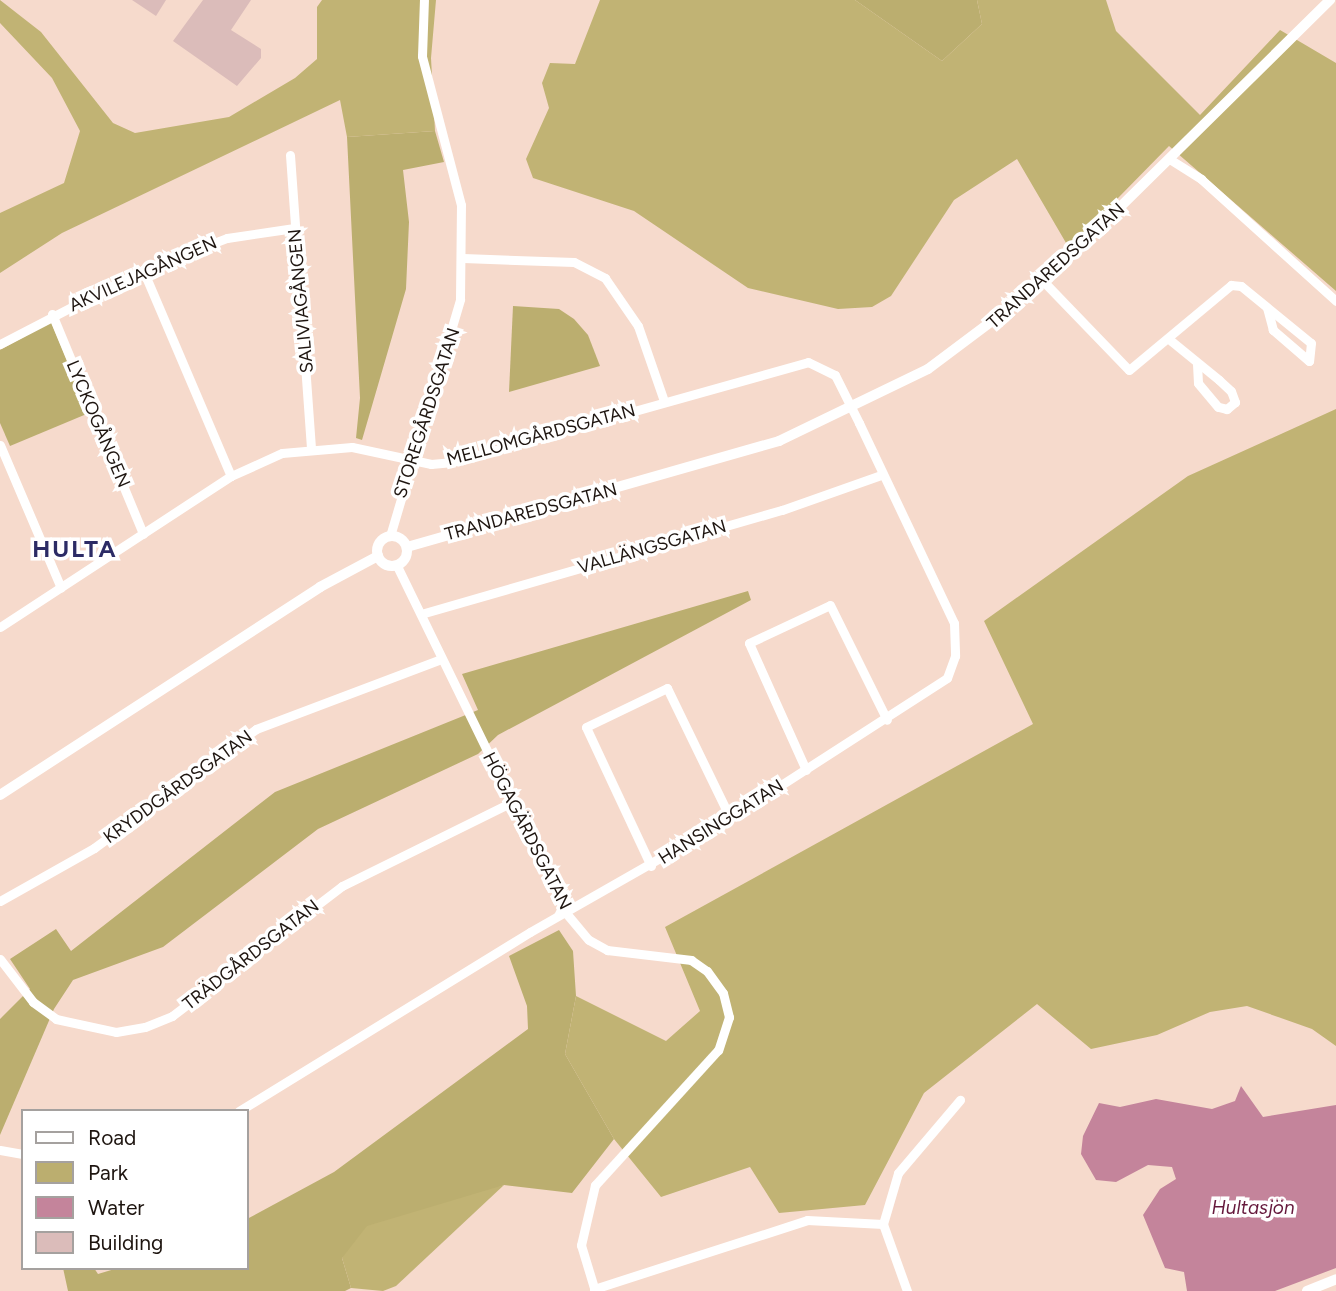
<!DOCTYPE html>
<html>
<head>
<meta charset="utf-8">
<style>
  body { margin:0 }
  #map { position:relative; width:1336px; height:1291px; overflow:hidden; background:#f6dacc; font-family:Figtree,sans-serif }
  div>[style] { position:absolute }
  .green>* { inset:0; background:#bbae6f }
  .forest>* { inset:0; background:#c1b374 }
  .water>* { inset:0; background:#c4849b }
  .building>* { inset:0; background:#dbbcba }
  .minor>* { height:9px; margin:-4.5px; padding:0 4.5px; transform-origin:4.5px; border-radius:4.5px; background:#fff }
  .tertiary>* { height:10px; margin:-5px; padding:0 5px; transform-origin:5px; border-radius:5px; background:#fff }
  .tertiary>.ring { margin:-5px; padding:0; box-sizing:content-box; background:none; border:10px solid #fff; border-radius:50% }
  span { translate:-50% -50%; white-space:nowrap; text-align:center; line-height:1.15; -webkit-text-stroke:7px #fff; paint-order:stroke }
  .street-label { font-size:18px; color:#1e1510 }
  .water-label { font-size:19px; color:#65183c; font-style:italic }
  .district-label { font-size:24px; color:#2c2b65; font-weight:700; letter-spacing:2px }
  .legend { position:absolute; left:21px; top:1109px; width:228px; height:161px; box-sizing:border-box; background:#fff; border:2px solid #a5a19f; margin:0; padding:9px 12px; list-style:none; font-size:21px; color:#1e1510 }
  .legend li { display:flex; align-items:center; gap:14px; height:35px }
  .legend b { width:35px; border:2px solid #a5a19f }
</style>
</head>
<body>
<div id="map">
  <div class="green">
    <div style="clip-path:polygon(855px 0,977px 0,982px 24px,942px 61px)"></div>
    <div style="clip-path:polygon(435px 131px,444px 162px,403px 170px,409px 222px,406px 289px,362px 440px,356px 438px,360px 398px,347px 137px)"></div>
    <div style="clip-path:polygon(513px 306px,559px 309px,574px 319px,588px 335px,600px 366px,509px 392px)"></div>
    <div style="clip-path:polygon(51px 322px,89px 413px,10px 446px,0 423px,0 350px)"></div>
    <div style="clip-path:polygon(748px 591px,751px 600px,498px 735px,478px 754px,318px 829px,163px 947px,73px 980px,54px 1009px,0 1135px,0 1019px,30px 989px,10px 959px,56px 929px,71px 951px,275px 792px,478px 710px,462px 674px)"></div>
    <div style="clip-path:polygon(559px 930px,573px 951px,576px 996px,565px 1054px,614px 1139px,572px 1193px,504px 1185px,342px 1258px,351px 1288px,345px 1291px,68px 1291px,63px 1268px,94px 1268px,98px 1274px,118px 1268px,247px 1268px,247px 1219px,334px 1172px,528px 1029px,527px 1006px,509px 956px)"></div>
  </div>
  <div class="forest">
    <div style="clip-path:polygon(0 0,41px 32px,113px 123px,135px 133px,229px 117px,295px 78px,317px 59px,317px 7px,322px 0,436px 0,431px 58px,435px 131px,347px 137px,340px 100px,62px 233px,0 273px,0 213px,64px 183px,80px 131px,52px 78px,0 23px)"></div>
    <div style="clip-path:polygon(600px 0,855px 0,942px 61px,982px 24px,977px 0,1106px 0,1116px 31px,1200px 115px,1280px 30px,1336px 63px,1336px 291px,1169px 146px,1069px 248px,1017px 159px,954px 200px,891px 296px,872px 307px,838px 309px,748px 288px,634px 211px,533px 178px,526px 159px,549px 108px,542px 83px,550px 63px,575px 64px)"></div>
    <div style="clip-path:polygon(1336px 409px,1336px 1046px,1312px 1029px,1247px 1006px,1210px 1012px,1157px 1035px,1091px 1049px,1037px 1004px,924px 1093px,865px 1205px,779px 1213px,750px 1167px,661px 1197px,614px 1139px,565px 1054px,576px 996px,666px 1041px,700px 1011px,665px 927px,1033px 724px,984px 621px,1188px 476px)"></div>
    <div style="clip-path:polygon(504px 1185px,396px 1286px,383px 1291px,351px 1288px,342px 1258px,367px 1226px)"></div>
  </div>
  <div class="water">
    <div style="clip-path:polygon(1241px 1086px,1263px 1117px,1336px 1105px,1336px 1268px,1275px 1291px,1187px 1291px,1184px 1272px,1165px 1268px,1143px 1215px,1160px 1189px,1176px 1179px,1172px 1167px,1148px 1165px,1116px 1182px,1096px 1180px,1081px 1154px,1083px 1136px,1099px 1103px,1120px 1107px,1156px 1099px,1212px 1109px,1235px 1101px)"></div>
  </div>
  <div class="building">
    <div style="clip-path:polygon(132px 0,166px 0,156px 16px)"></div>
    <div style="clip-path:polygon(203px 0,251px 0,231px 30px,261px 49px,261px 58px,237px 86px,173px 41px)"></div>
  </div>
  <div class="minor">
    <div style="left:290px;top:155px;width:293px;rotate:85.9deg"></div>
    <div style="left:1171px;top:160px;width:36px;rotate:32deg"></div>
    <div style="left:1201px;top:179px;width:182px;rotate:42.1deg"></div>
    <div style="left:463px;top:258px;width:111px;rotate:2.1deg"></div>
    <div style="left:574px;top:262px;width:35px;rotate:27deg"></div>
    <div style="left:605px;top:278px;width:58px;rotate:55.5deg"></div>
    <div style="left:638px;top:326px;width:79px;rotate:70.9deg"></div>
    <div style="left:143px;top:270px;width:224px;rotate:66.9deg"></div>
    <div style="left:1044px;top:282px;width:122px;rotate:46deg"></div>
    <div style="left:1129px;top:370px;width:133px;rotate:-39.8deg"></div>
    <div style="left:1231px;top:285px;width:10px;rotate:6deg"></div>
    <div style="left:1241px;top:286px;width:90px;rotate:39.2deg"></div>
    <div style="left:1311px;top:343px;width:18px;rotate:96deg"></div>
    <div style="left:1309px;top:361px;width:48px;rotate:-139.3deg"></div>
    <div style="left:1273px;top:330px;width:23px;rotate:-105deg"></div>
    <div style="left:52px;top:314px;width:238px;rotate:67.5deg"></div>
    <div style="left:1170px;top:340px;width:63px;rotate:39.2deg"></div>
    <div style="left:1219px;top:380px;width:16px;rotate:43deg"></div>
    <div style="left:1231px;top:391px;width:12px;rotate:70deg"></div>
    <div style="left:1235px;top:402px;width:11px;rotate:139deg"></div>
    <div style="left:1227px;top:409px;width:9px;rotate:-167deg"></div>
    <div style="left:1218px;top:407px;width:31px;rotate:-130deg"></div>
    <div style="left:1198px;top:383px;width:20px;rotate:-93deg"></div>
    <div style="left:0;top:344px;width:161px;rotate:-27.4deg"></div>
    <div style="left:143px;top:270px;width:90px;rotate:-20.9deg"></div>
    <div style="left:227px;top:238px;width:68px;rotate:-8.5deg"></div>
    <div style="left:0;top:445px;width:155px;rotate:66.9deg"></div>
    <div style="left:390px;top:536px;width:247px;rotate:-73.5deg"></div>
    <div style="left:460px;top:299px;width:94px;rotate:-89.4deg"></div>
    <div style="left:461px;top:205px;width:154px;rotate:-104.7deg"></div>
    <div style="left:422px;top:56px;width:56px;rotate:-88deg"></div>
    <div style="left:397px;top:566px;width:386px;rotate:64deg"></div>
    <div style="left:566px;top:913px;width:35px;rotate:50deg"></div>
    <div style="left:589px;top:940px;width:21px;rotate:29deg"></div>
    <div style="left:607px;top:950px;width:85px;rotate:6.8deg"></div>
    <div style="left:691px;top:960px;width:19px;rotate:35deg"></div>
    <div style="left:707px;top:971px;width:27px;rotate:54deg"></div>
    <div style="left:723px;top:993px;width:25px;rotate:76deg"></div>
    <div style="left:729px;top:1017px;width:35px;rotate:108deg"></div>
    <div style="left:718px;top:1050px;width:183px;rotate:132.3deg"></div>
    <div style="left:595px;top:1185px;width:62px;rotate:103.1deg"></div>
    <div style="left:581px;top:1245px;width:48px;rotate:73.1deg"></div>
    <div style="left:421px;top:614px;width:376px;rotate:-16.1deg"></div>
    <div style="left:782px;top:510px;width:105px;rotate:-19.5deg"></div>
    <div style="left:0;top:627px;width:276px;rotate:-33.2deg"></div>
    <div style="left:231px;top:476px;width:56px;rotate:-24.3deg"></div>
    <div style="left:282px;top:453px;width:70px;rotate:-4.9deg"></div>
    <div style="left:352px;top:447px;width:81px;rotate:12.1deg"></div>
    <div style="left:431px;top:464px;width:22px;rotate:-5deg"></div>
    <div style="left:453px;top:462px;width:369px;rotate:-15.7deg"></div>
    <div style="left:808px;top:362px;width:30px;rotate:26deg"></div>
    <div style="left:835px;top:375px;width:54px;rotate:63.4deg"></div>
    <div style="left:859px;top:423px;width:221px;rotate:64.6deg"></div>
    <div style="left:954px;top:623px;width:33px;rotate:88deg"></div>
    <div style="left:955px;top:656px;width:23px;rotate:110deg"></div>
    <div style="left:947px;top:678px;width:258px;rotate:147.2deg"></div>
    <div style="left:730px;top:818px;width:230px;rotate:150.3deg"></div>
    <div style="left:530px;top:932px;width:342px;rotate:148.4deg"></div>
    <div style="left:806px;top:770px;width:139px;rotate:-114.2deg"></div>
    <div style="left:749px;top:643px;width:89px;rotate:-25.1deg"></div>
    <div style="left:830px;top:605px;width:128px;rotate:63.6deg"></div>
    <div style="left:651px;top:866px;width:153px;rotate:-115.1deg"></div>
    <div style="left:586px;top:727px;width:90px;rotate:-25.7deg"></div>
    <div style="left:667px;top:688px;width:144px;rotate:64.1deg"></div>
    <div style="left:0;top:901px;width:108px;rotate:-29.4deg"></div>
    <div style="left:94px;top:848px;width:201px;rotate:-36.3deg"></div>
    <div style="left:256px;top:729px;width:198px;rotate:-20.7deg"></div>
    <div style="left:0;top:959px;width:54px;rotate:52.5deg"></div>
    <div style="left:33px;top:1002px;width:29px;rotate:36deg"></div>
    <div style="left:56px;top:1019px;width:61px;rotate:12.2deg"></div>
    <div style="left:116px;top:1032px;width:29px;rotate:-10deg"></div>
    <div style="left:145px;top:1027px;width:29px;rotate:-22deg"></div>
    <div style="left:172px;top:1016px;width:214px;rotate:-37.4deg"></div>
    <div style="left:342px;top:886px;width:190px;rotate:-26.3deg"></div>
    <div style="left:0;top:1150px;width:23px;rotate:10deg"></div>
    <div style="left:594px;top:1289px;width:224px;rotate:-17.9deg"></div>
    <div style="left:807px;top:1220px;width:76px;rotate:3deg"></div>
    <div style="left:907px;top:1291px;width:71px;rotate:-109.7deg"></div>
    <div style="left:883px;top:1224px;width:53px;rotate:-73.6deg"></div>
    <div style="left:898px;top:1173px;width:96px;rotate:-49.7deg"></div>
  </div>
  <div class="tertiary">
    <div class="ring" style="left:377px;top:536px;width:20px;height:20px"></div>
    <div style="left:407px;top:547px;width:387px;rotate:-15.9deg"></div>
    <div style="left:779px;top:441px;width:165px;rotate:-25.8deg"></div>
    <div style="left:928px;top:369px;width:145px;rotate:-36.9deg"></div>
    <div style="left:1044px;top:282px;width:402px;rotate:-44.6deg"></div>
    <div style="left:0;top:795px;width:382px;rotate:-33deg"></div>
    <div style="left:320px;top:587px;width:66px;rotate:-28.1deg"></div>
    <div style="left:1307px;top:1291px;width:31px;rotate:-22deg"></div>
  </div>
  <div class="street-label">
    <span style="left:1056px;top:266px;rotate:-42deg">TRANDAREDSGATAN</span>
    <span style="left:143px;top:274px;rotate:-24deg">AKVILEJAGÅNGEN</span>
    <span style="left:301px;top:301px;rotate:-95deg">SALIVIAGÅNGEN</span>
    <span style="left:427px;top:413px;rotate:-72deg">STOREGÅRDSGATAN</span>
    <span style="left:98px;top:424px;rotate:67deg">LYCKOGÅNGEN</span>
    <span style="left:541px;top:435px;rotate:-15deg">MELLOMGÅRDSGATAN</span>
    <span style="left:531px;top:512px;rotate:-15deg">TRANDAREDSGATAN</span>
    <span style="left:652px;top:547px;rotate:-16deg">VALLÄNGSGATAN</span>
    <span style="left:178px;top:787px;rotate:-36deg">KRYDDGÅRDSGATAN</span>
    <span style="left:721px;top:822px;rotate:-32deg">HANSINGGATAN</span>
    <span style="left:527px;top:831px;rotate:63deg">HÖGAGÄRDSGATAN</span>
    <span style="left:251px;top:955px;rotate:-38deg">TRÄDGÅRDSGATAN</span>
  </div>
  <div class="water-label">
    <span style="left:1253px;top:1208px">Hultasjön</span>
  </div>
  <div class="district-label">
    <span style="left:75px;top:549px">HULTA</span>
  </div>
  <ul class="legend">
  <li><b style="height:9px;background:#fff"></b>Road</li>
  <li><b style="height:19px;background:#bbae6f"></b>Park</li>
  <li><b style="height:19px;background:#c4849b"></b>Water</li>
  <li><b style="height:19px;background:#dbbcba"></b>Building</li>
  </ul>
</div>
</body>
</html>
